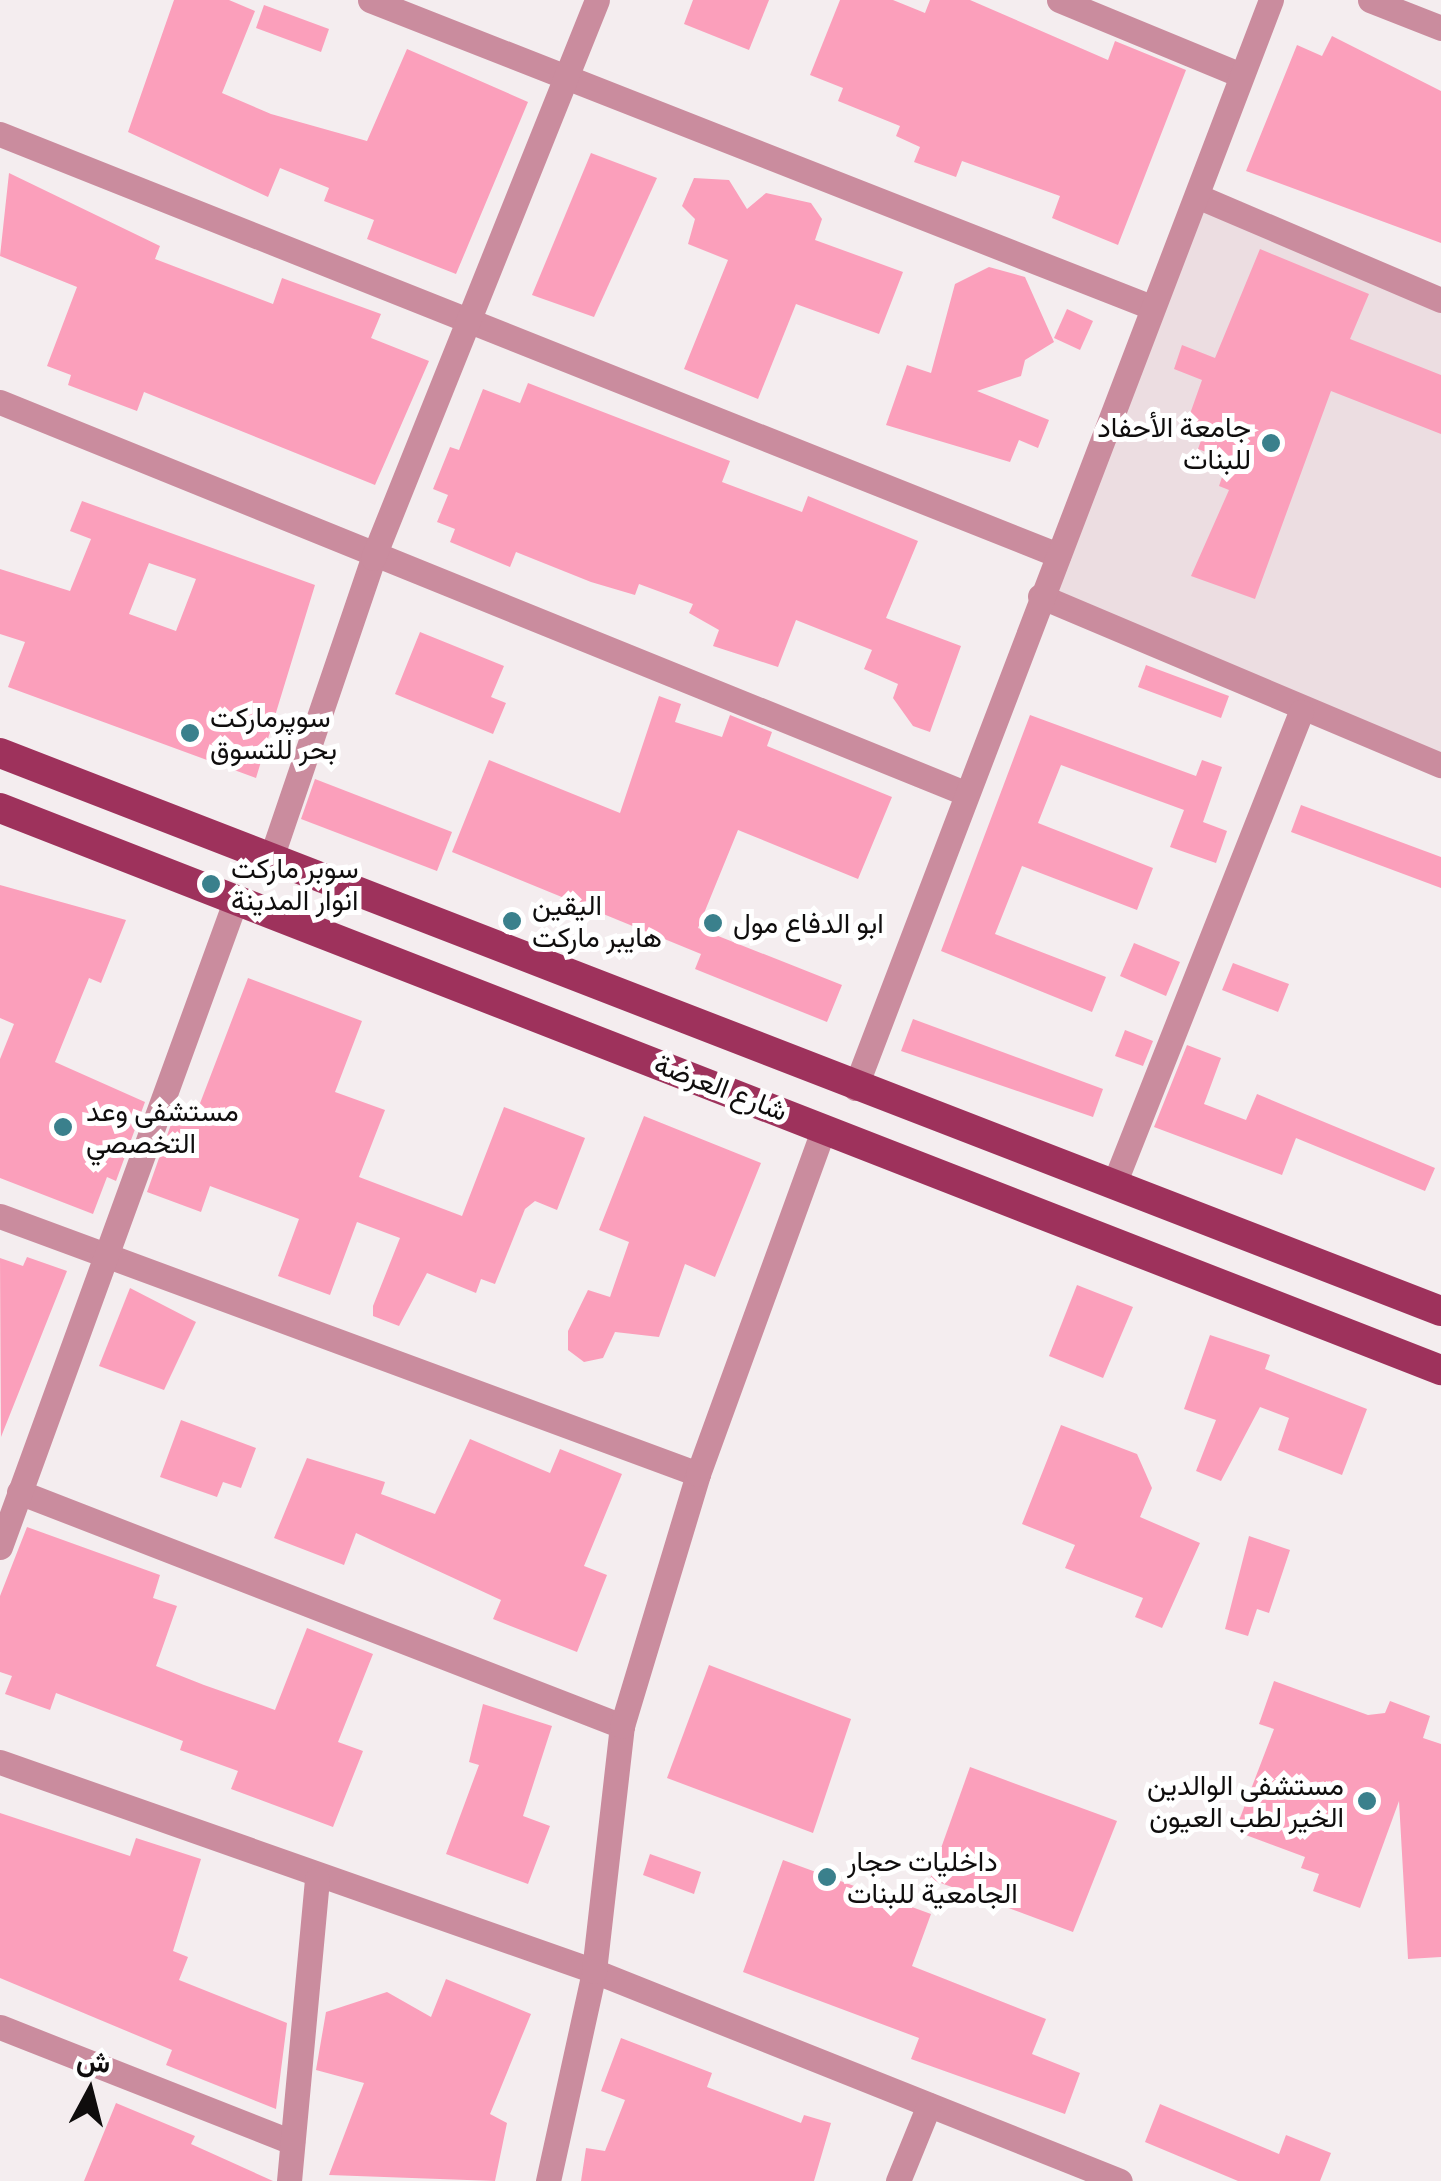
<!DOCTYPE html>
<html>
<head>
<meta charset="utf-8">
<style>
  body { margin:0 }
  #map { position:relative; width:1441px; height:2181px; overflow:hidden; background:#f4edef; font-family:Cabin,Vazirmatn,sans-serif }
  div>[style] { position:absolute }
  .built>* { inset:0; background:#ecdde1 }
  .building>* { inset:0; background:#fb9fbb }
  .street>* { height:25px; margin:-12.5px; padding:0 12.5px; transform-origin:12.5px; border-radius:12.5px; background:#ca8c9e }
  .primary>* { height:30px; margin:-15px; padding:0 15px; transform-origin:15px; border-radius:15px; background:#9e325c }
  .dots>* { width:28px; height:28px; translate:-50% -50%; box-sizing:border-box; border:5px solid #fff; border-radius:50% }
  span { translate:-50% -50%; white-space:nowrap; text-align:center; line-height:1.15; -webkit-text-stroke:10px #fff; paint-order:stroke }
  .poi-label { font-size:28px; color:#0f0d0d }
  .right { translate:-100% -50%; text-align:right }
  .left { translate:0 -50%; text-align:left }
  .street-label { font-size:28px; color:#0f0d0d }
  .north { position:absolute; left:40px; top:2041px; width:100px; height:100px; -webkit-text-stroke:8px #fff; paint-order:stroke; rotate:7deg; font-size:28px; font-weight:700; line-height:40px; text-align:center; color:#0f0d0d }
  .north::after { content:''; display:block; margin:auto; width:35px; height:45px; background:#0f0d0d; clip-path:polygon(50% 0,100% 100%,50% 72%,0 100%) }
</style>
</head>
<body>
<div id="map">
  <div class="built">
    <div style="clip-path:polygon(1197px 196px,1441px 289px,1441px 756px,1040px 596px)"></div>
  </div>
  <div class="building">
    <div style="clip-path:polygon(174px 0,229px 0,255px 11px,222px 93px,271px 114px,367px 141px,407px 49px,528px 102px,456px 274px,367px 239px,374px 220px,324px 201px,329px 188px,280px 168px,268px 197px,128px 132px)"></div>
    <div style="clip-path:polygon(693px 0,769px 0,749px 50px,684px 24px)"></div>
    <div style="clip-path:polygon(840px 0,893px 0,925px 13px,930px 0,970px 0,1108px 60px,1115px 41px,1186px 70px,1118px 245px,1052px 218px,1060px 196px,962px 161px,956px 177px,914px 162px,920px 147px,896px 136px,900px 126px,838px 101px,843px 88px,810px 75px)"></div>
    <div style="clip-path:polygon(264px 5px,329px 29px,321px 52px,256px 28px)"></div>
    <div style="clip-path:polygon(1332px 36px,1441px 91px,1441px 243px,1246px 171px,1297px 45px,1322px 56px)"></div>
    <div style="clip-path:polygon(591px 153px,657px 178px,594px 317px,532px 295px)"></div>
    <div style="clip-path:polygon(9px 173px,160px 246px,155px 259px,273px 304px,282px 278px,381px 314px,371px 338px,429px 361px,375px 485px,144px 392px,137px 411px,68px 385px,71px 375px,47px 366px,77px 287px,0 256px)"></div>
    <div style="clip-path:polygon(694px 178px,729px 180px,747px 209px,766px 193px,811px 203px,822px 219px,815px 240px,903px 272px,879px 334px,796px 304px,758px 399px,684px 369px,728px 260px,688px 244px,695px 219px,682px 206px)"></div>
    <div style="clip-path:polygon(1260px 249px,1369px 294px,1350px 339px,1441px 375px,1441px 434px,1331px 391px,1255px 599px,1191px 576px,1229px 490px,1219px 486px,1228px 460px,1198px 449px,1203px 435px,1185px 428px,1202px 380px,1174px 369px,1182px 345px,1215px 358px)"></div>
    <div style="clip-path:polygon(989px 267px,1025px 277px,1054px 342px,1025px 360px,1021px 376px,977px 391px,1049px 420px,1038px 448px,1019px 440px,1010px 462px,886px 425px,907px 365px,931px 373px,955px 284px)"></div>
    <div style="clip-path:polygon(1067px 309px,1093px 321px,1080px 350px,1054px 338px)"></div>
    <div style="clip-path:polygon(528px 383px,730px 461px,722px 482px,802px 512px,808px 496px,918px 541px,886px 618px,961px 646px,930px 732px,913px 726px,893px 698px,898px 684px,864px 669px,872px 650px,796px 620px,778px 667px,713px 646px,719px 630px,689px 613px,693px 604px,639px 584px,635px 595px,591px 582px,516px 552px,510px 567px,450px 542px,455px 529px,437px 522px,448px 495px,433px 489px,450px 447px,459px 450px,483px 389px,520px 403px)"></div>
    <div style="clip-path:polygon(evenodd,82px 501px,315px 585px,256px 778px,8px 687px,25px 642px,0 634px,0 569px,70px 591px,91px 539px,70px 531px,82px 501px,149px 563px,196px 579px,176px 631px,129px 614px,149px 563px)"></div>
    <div style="clip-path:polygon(420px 632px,504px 666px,491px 697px,506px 703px,493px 734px,395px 694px)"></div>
    <div style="clip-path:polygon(1146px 665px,1229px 696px,1221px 718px,1138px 687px)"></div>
    <div style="clip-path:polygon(659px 696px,681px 704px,675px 722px,722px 737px,730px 715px,772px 732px,767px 746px,892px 797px,858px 879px,738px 830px,698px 928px,842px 985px,827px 1022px,695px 969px,701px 954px,452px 852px,489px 760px,620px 813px)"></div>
    <div style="clip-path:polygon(1030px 715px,1196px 776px,1202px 760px,1222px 767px,1203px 822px,1227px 831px,1216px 863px,1170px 847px,1184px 810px,1061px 765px,1038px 823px,1153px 868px,1137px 910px,1022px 866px,995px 934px,1106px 977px,1092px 1012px,941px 951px)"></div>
    <div style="clip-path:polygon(315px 779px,452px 832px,437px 871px,301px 819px)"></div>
    <div style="clip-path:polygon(1301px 805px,1441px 857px,1441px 888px,1291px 832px)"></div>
    <div style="clip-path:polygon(0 885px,126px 920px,101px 983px,89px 978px,55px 1062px,145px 1102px,116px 1181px,107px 1177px,93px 1214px,0 1178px,0 1059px,14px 1024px,0 1018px)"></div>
    <div style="clip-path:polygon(1134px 943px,1180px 962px,1166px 996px,1120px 976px)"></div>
    <div style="clip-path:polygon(1233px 963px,1289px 984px,1278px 1012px,1222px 990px)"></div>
    <div style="clip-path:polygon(248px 978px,362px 1021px,335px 1092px,385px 1110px,359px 1177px,462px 1216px,504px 1107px,585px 1138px,557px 1210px,535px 1201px,525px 1209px,495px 1284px,481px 1279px,476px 1293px,427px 1273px,399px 1326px,373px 1316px,373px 1306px,400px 1238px,357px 1222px,330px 1295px,278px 1276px,299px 1219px,210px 1186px,201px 1212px,147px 1192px,175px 1113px,194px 1119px)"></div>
    <div style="clip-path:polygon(913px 1019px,1103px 1089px,1093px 1117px,901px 1051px)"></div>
    <div style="clip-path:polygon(1125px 1030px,1153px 1041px,1143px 1066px,1115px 1056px)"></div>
    <div style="clip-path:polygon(1187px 1045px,1221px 1058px,1204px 1104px,1246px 1120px,1257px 1094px,1435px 1168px,1425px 1191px,1296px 1138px,1282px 1175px,1154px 1127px)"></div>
    <div style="clip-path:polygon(644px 1116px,761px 1163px,715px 1277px,685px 1264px,659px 1337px,615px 1332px,603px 1358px,584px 1362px,568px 1350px,568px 1331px,588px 1290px,610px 1297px,629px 1242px,599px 1230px)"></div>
    <div style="clip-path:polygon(27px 1257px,67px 1271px,1px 1437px,0 1258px,23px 1266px)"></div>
    <div style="clip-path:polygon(1077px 1285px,1133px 1307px,1103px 1378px,1049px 1356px)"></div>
    <div style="clip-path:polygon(130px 1288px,196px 1322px,164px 1390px,99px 1366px)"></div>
    <div style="clip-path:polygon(1210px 1335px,1270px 1355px,1265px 1369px,1367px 1409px,1342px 1475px,1278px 1450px,1289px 1418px,1260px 1407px,1221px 1481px,1196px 1471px,1216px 1420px,1184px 1409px)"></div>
    <div style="clip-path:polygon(181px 1420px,256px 1448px,241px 1488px,223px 1482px,217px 1497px,160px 1477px)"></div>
    <div style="clip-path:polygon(1061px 1425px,1137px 1454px,1152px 1488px,1140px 1517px,1200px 1543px,1162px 1628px,1135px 1617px,1143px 1598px,1065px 1568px,1075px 1545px,1022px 1524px)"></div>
    <div style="clip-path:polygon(470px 1439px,550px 1473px,560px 1449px,622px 1474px,584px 1566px,607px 1575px,577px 1652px,493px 1619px,501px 1600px,356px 1533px,344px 1565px,274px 1538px,307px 1458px,385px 1482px,381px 1494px,435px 1514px)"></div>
    <div style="clip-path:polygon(27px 1527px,160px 1575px,153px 1598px,177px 1606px,156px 1666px,204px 1685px,275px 1710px,307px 1628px,373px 1654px,338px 1742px,363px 1751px,333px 1827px,231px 1789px,238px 1771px,180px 1750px,183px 1741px,56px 1693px,50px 1710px,5px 1694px,12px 1676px,0 1672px,0 1596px)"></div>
    <div style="clip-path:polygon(1249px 1536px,1290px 1550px,1269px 1613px,1257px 1609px,1248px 1636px,1225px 1629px)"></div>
    <div style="clip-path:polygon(709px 1665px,851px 1719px,813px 1833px,667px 1778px)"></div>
    <div style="clip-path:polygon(1274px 1681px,1368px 1715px,1385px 1713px,1390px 1701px,1430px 1716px,1423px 1738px,1441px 1744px,1441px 1957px,1408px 1959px,1399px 1801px,1360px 1908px,1313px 1891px,1319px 1874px,1301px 1868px,1305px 1857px,1235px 1831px,1274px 1729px,1259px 1724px)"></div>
    <div style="clip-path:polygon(483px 1704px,552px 1726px,523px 1816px,550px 1826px,528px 1884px,446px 1854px,479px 1765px,469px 1762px)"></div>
    <div style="clip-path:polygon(970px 1767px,1117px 1821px,1073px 1932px,930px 1879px)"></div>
    <div style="clip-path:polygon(0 1813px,130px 1856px,136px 1838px,201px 1859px,173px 1951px,188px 1957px,179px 1980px,287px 2023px,276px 2109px,166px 2065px,172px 2050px,0 1978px)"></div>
    <div style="clip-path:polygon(650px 1854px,701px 1872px,694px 1894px,643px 1875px)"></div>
    <div style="clip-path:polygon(783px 1860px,931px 1914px,912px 1966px,1046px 2019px,1032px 2054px,1080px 2073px,1065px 2114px,911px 2059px,919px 2038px,743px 1972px)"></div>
    <div style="clip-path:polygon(446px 1979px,531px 2014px,490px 2114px,507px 2123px,495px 2181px,329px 2175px,364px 2083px,316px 2070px,326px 2012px,387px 1992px,431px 2017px)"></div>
    <div style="clip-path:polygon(621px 2038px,712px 2073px,707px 2087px,801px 2123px,804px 2115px,831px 2123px,814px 2181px,581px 2181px,586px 2148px,605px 2151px,625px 2100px,601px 2091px)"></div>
    <div style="clip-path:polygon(116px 2103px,195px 2136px,191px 2144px,273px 2181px,84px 2181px)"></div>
    <div style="clip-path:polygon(1160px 2104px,1279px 2154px,1286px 2135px,1331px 2153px,1320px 2181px,1238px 2181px,1145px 2142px)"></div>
  </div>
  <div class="street">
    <div style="left:370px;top:0;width:839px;rotate:21.46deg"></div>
    <div style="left:1059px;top:0;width:197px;rotate:22.4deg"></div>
    <div style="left:1370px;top:0;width:76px;rotate:21.5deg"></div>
    <div style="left:0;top:134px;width:1139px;rotate:21.7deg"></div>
    <div style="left:1197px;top:196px;width:265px;rotate:23.1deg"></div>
    <div style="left:0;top:402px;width:1041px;rotate:22.06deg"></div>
    <div style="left:1040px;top:596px;width:435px;rotate:22.9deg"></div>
    <div style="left:270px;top:861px;width:320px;rotate:-71.2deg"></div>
    <div style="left:373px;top:558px;width:601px;rotate:-68.13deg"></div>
    <div style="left:855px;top:1088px;width:1165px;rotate:-69.08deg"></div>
    <div style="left:1114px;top:1184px;width:508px;rotate:-68.39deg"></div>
    <div style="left:0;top:1216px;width:744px;rotate:20.29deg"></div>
    <div style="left:19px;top:1492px;width:647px;rotate:21.21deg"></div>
    <div style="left:0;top:1547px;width:690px;rotate:-69.99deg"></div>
    <div style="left:0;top:1762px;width:630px;rotate:19.38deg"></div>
    <div style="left:594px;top:1971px;width:566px;rotate:21.76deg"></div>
    <div style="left:0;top:2027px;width:314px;rotate:21.5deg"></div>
    <div style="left:289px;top:2181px;width:303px;rotate:-84.7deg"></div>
    <div style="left:548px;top:2181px;width:215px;rotate:-77.6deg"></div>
    <div style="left:594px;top:1971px;width:247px;rotate:-83.5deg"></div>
    <div style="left:622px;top:1726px;width:263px;rotate:-73.2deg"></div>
    <div style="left:698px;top:1474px;width:369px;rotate:-70deg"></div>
    <div style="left:898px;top:2181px;width:82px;rotate:-67.8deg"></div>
  </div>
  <div class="primary">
    <div style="left:0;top:753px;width:1545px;rotate:21.17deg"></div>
    <div style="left:0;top:808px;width:1547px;rotate:21.31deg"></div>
  </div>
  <div class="dots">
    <div style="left:1271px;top:443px;background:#3a808c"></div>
    <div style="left:190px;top:733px;background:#3a808c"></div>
    <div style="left:211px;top:884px;background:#3a808c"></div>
    <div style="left:512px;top:921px;background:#3a808c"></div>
    <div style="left:713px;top:923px;background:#3a808c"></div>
    <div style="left:63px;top:1127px;background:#3a808c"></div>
    <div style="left:1367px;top:1801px;background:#3a808c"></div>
    <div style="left:827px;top:1877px;background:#3a808c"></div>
  </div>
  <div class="poi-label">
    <span class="right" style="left:1251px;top:443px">جامعة الأحفاد<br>للبنات</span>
    <span class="left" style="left:210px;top:733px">سوپرمارکت<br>بحر للتسوق</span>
    <span class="left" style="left:231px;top:884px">سوبر ماركت<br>انوار المدينة</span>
    <span class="left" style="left:532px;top:921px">اليقين<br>هايبر ماركت</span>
    <span class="left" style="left:733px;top:923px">ابو الدفاع مول</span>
    <span class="left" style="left:86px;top:1127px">مستشفى وعد<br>التخصصي</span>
    <span class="right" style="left:1344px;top:1801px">مستشفى الوالدين<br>الخير لطب العيون</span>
    <span class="left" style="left:847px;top:1877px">داخليات حجار<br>الجامعية للبنات</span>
  </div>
  <div class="street-label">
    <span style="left:721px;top:1087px;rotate:21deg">شارع العرضة</span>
  </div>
  <div class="north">ش</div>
</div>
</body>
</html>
